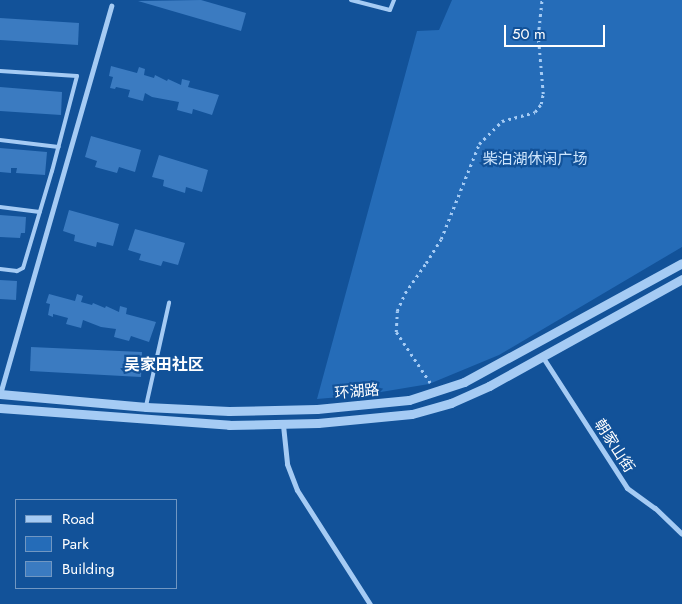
<!DOCTYPE html>
<html>
<head>
<meta charset="utf-8">
<style>
  body { margin:0 }
  #map { position:relative; width:682px; height:604px; overflow:hidden; background:#125299; font-family:Jost,"Noto Sans SC",sans-serif }
  div>[style] { position:absolute }
  .green>* { inset:0; background:#256cb8 }
  .building>* { inset:0; background:#3b7bc1 }
  .path>* { height:2.5px; margin-top:-1.25px; transform-origin:0; background:repeating-linear-gradient(90deg,#a5cbf4 0 2.5px,transparent 0 6.5px) }
  .service>* { height:4px; margin:-2px; padding:0 2px; transform-origin:2px; border-radius:2px; background:#a5cbf4 }
  .minor>* { height:5px; margin:-2.5px; padding:0 2.5px; transform-origin:2.5px; border-radius:2.5px; background:#a5cbf4 }
  .tertiary>* { height:9px; margin:-4.5px; padding:0 4.5px; transform-origin:4.5px; border-radius:4.5px; background:#a5cbf4 }
  span { translate:-50% -50%; white-space:nowrap; text-align:center; line-height:1.15; -webkit-text-stroke:4.5px #125299; paint-order:stroke }
  .park-label { font-size:15px; color:#cde5fd }
  .street-label { font-size:15px; color:#fff }
  .neighbourhood-label { font-size:16px; color:#fff; font-weight:700 }
  .legend { position:absolute; left:15px; top:499px; width:162px; height:90px; box-sizing:border-box; background:#125299; border:1px solid #7197c2; margin:0; padding:6px 9px; list-style:none; font-size:15px; color:#fff }
  .legend li { display:flex; align-items:center; gap:10px; height:25px }
  .legend b { width:25px; border:1px solid #7197c2 }
  .scale { position:absolute; left:504px; top:25px; width:101px; height:22px; box-sizing:border-box; border:2px solid #fff; border-top:0; padding-left:6px; font-size:15px; line-height:18px; white-space:nowrap; color:#fff; -webkit-text-stroke:4px #125299; paint-order:stroke }
</style>
</head>
<body>
<div id="map">
  <div class="green">
    <div style="clip-path:polygon(452px 0,682px 0,682px 247px,499px 355px,429px 384px,363px 395px,317px 399px,417px 31px,439px 30px)"></div>
  </div>
  <div class="building">
    <div style="clip-path:polygon(201px 0,246px 13px,241px 31px,138px 1px)"></div>
    <div style="clip-path:polygon(0 18px,79px 23px,78px 45px,0 40px)"></div>
    <div style="clip-path:polygon(111px 66px,137px 73px,139px 67px,145px 69px,144px 75px,154px 78px,155px 75px,167px 81px,168px 79px,181px 85px,182px 79px,190px 81px,188px 87px,219px 95px,212px 115px,193px 109px,192px 114px,177px 110px,179px 102px,152px 97px,145px 93px,143px 101px,128px 97px,130px 90px,116px 87px,115px 89px,110px 88px,113px 77px,109px 76px)"></div>
    <div style="clip-path:polygon(0 87px,62px 92px,61px 115px,0 111px)"></div>
    <div style="clip-path:polygon(91px 136px,141px 150px,135px 172px,119px 167px,117px 173px,95px 167px,97px 161px,85px 157px)"></div>
    <div style="clip-path:polygon(0 148px,47px 152px,45px 175px,16px 173px,17px 168px,11px 168px,11px 173px,0 172px)"></div>
    <div style="clip-path:polygon(159px 155px,208px 170px,202px 192px,186px 187px,185px 193px,163px 186px,164px 180px,152px 177px)"></div>
    <div style="clip-path:polygon(69px 210px,119px 224px,113px 246px,97px 242px,96px 247px,74px 241px,75px 235px,63px 231px)"></div>
    <div style="clip-path:polygon(0 215px,26px 217px,25px 233px,21px 233px,20px 238px,0 237px)"></div>
    <div style="clip-path:polygon(135px 229px,185px 243px,178px 265px,163px 261px,161px 266px,139px 260px,141px 254px,128px 250px)"></div>
    <div style="clip-path:polygon(0 280px,17px 281px,16px 300px,0 299px)"></div>
    <div style="clip-path:polygon(49px 294px,75px 301px,77px 294px,83px 296px,81px 302px,92px 305px,93px 303px,105px 308px,106px 306px,119px 312px,120px 306px,127px 308px,126px 314px,156px 322px,149px 342px,131px 336px,129px 341px,114px 337px,116px 329px,101px 327px,83px 320px,81px 328px,66px 324px,68px 318px,53px 314px,53px 317px,48px 315px,50px 304px,46px 303px)"></div>
    <div style="clip-path:polygon(31px 347px,142px 352px,141px 377px,30px 371px)"></div>
  </div>
  <div class="path">
    <div style="left:430px;top:383px;width:61px;rotate:-123.7deg"></div>
    <div style="left:396px;top:332px;width:21px;rotate:-87deg"></div>
    <div style="left:397px;top:311px;width:20px;rotate:-66deg"></div>
    <div style="left:405px;top:293px;width:37px;rotate:-55deg"></div>
    <div style="left:426px;top:263px;width:28px;rotate:-58deg"></div>
    <div style="left:441px;top:239px;width:102px;rotate:-68.2deg"></div>
    <div style="left:479px;top:144px;width:33px;rotate:-45deg"></div>
    <div style="left:502px;top:121px;width:34px;rotate:-15deg"></div>
    <div style="left:535px;top:112px;width:10px;rotate:-53deg"></div>
    <div style="left:541px;top:104px;width:10px;rotate:-79deg"></div>
    <div style="left:543px;top:94px;width:58px;rotate:-94.9deg"></div>
    <div style="left:538px;top:36px;width:36px;rotate:-84deg"></div>
  </div>
  <div class="service">
    <div style="left:351px;top:0;width:40px;rotate:14.4deg"></div>
    <div style="left:390px;top:10px;width:11px;rotate:-68deg"></div>
    <div style="left:0;top:71px;width:77px;rotate:3.7deg"></div>
    <div style="left:77px;top:76px;width:98px;rotate:104.7deg"></div>
    <div style="left:52px;top:171px;width:101px;rotate:106.6deg"></div>
    <div style="left:23px;top:268px;width:7px;rotate:153deg"></div>
    <div style="left:17px;top:271px;width:17px;rotate:-173deg"></div>
    <div style="left:0;top:140px;width:59px;rotate:6.8deg"></div>
    <div style="left:0;top:207px;width:40px;rotate:7.1deg"></div>
    <div style="left:146px;top:406px;width:106px;rotate:-77.4deg"></div>
  </div>
  <div class="minor">
    <div style="left:542px;top:356px;width:157px;rotate:57.2deg"></div>
    <div style="left:627px;top:488px;width:34px;rotate:36deg"></div>
    <div style="left:655px;top:508px;width:37px;rotate:44deg"></div>
    <div style="left:0;top:394px;width:404px;rotate:-74deg"></div>
    <div style="left:283px;top:425px;width:39px;rotate:84deg"></div>
    <div style="left:287px;top:464px;width:28px;rotate:69deg"></div>
    <div style="left:297px;top:490px;width:135px;rotate:57.4deg"></div>
  </div>
  <div class="tertiary">
    <div style="left:0;top:394px;width:147px;rotate:5.1deg"></div>
    <div style="left:146px;top:407px;width:83px;rotate:2.8deg"></div>
    <div style="left:229px;top:411px;width:88px;rotate:-1.3deg"></div>
    <div style="left:317px;top:409px;width:92px;rotate:-5.6deg"></div>
    <div style="left:409px;top:400px;width:58px;rotate:-18.1deg"></div>
    <div style="left:464px;top:382px;width:248px;rotate:-28.6deg"></div>
    <div style="left:0;top:408px;width:230px;rotate:4.2deg"></div>
    <div style="left:229px;top:425px;width:89px;rotate:-1.3deg"></div>
    <div style="left:318px;top:423px;width:94px;rotate:-5.5deg"></div>
    <div style="left:412px;top:414px;width:41px;rotate:-15.8deg"></div>
    <div style="left:451px;top:403px;width:42px;rotate:-24.1deg"></div>
    <div style="left:489px;top:386px;width:221px;rotate:-29deg"></div>
  </div>
  <div class="park-label">
    <span style="left:535px;top:160px">柴泊湖休闲广场</span>
  </div>
  <div class="street-label">
    <span style="left:357px;top:392px;rotate:-5deg">环湖路</span>
    <span style="left:614px;top:446px;rotate:57deg">朝家山街</span>
  </div>
  <div class="neighbourhood-label">
    <span style="left:164px;top:365px">吴家田社区</span>
  </div>
  <ul class="legend">
  <li><b style="height:6px;background:#a5cbf4"></b>Road</li>
  <li><b style="height:14px;background:#256cb8"></b>Park</li>
  <li><b style="height:14px;background:#3b7bc1"></b>Building</li>
  </ul>
  <div class="scale">50 m</div>
</div>
</body>
</html>
